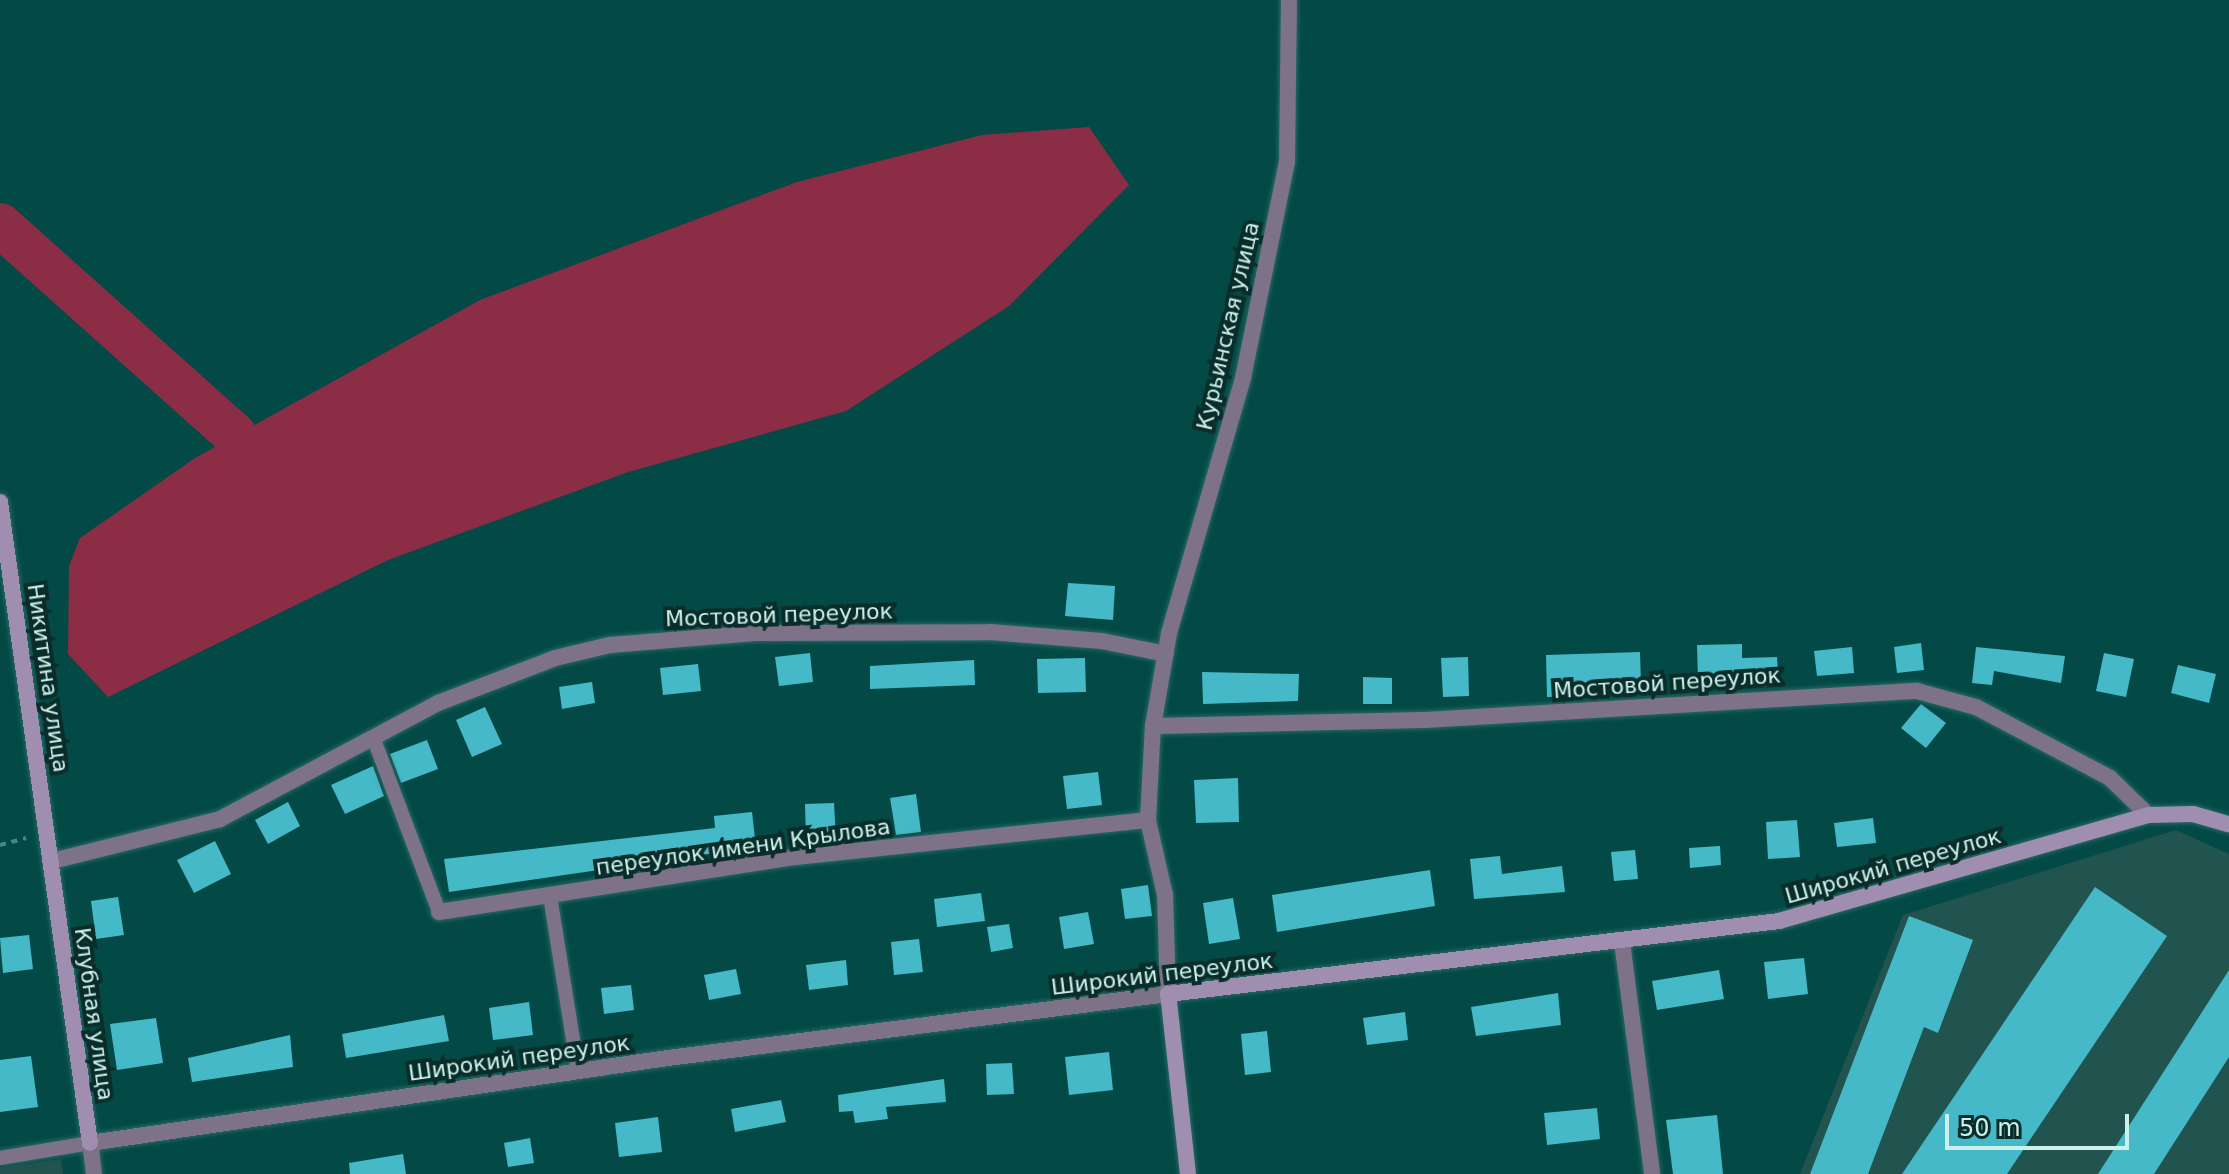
<!DOCTYPE html>
<html>
<head>
<meta charset="utf-8">
<style>
  body { margin:0 }
  #map { position:relative; width:2229px; height:1174px; overflow:hidden; background:#034a46; font-family:"DejaVu Sans",sans-serif }
  div>[style] { position:absolute }
  .built>* { inset:0; background:#21534f }
  .water>* { inset:0; background:#8c2d46 }
  .river>* { height:44px; margin:-22px; padding:0 22px; transform-origin:22px; border-radius:22px; background:#8c2d46 }
  .building>* { inset:0; background:#46b9c9 }
  .path>* { height:4px; margin-top:-2px; transform-origin:0; background:repeating-linear-gradient(90deg,#4a8581 0 6px,transparent 0 12px) }
  .roads { filter:drop-shadow(0 0 2px #276864) drop-shadow(0 0 2px #276864) }
  .lane>* { height:14px; margin:-7px; padding:0 7px; transform-origin:7px; border-radius:7px; background:#7d7288 }
  .street>* { height:16px; margin:-8px; padding:0 8px; transform-origin:8px; border-radius:8px; background:#7d7288 }
  .secondary>* { height:16px; margin:-8px; padding:0 8px; transform-origin:8px; border-radius:8px; background:#a08eb0 }
  span { translate:-50% -50%; white-space:nowrap; text-align:center; line-height:1.15; -webkit-text-stroke:8px #0a2d2a; paint-order:stroke }
  .street-label { font-size:22px; color:#ccf1ed }
  .scale { position:absolute; left:1945px; top:1114px; width:184px; height:36px; box-sizing:border-box; border:4px solid #ccf1ed; border-top:0; padding-left:10px; font-size:24px; line-height:28px; white-space:nowrap; color:#ccf1ed; -webkit-text-stroke:6px #0a2d2a; paint-order:stroke }
</style>
</head>
<body>
<div id="map">
  <div class="built">
    <div style="clip-path:polygon(2176px 830px,2229px 854px,2229px 1174px,1800px 1174px,1903px 915px)"></div>
    <div style="clip-path:polygon(61px 1159px,63px 1174px,0 1174px,0 1168px)"></div>
  </div>
  <div class="water">
    <div style="clip-path:polygon(1089px 127px,1129px 185px,1009px 306px,846px 411px,628px 472px,388px 560px,108px 697px,68px 654px,69px 566px,80px 538px,195px 458px,480px 300px,797px 182px,982px 135px)"></div>
  </div>
  <div class="river">
    <div style="left:0;top:225px;width:315px;rotate:41.8deg"></div>
  </div>
  <div class="building">
    <div style="clip-path:polygon(1068px 583px,1115px 586px,1113px 620px,1065px 616px)"></div>
    <div style="clip-path:polygon(1921px 643px,1924px 670px,1897px 673px,1894px 647px)"></div>
    <div style="clip-path:polygon(1742px 644px,1742px 658px,1777px 657px,1779px 686px,1758px 687px,1757px 678px,1698px 680px,1697px 645px)"></div>
    <div style="clip-path:polygon(1852px 647px,1854px 673px,1817px 676px,1814px 651px)"></div>
    <div style="clip-path:polygon(1976px 647px,2065px 656px,2061px 683px,1994px 671px,1992px 685px,1972px 683px)"></div>
    <div style="clip-path:polygon(1640px 652px,1641px 685px,1582px 687px,1583px 696px,1547px 697px,1546px 655px)"></div>
    <div style="clip-path:polygon(810px 653px,813px 682px,779px 686px,775px 657px)"></div>
    <div style="clip-path:polygon(2104px 653px,2134px 659px,2126px 697px,2096px 691px)"></div>
    <div style="clip-path:polygon(1468px 657px,1469px 696px,1443px 697px,1441px 658px)"></div>
    <div style="clip-path:polygon(1085px 658px,1086px 692px,1038px 693px,1037px 659px)"></div>
    <div style="clip-path:polygon(974px 660px,975px 685px,870px 689px,870px 666px)"></div>
    <div style="clip-path:polygon(698px 664px,701px 691px,663px 695px,660px 668px)"></div>
    <div style="clip-path:polygon(2178px 665px,2216px 674px,2209px 703px,2171px 693px)"></div>
    <div style="clip-path:polygon(1202px 672px,1299px 674px,1298px 701px,1203px 704px)"></div>
    <div style="clip-path:polygon(1363px 677px,1392px 678px,1392px 704px,1363px 704px)"></div>
    <div style="clip-path:polygon(592px 682px,595px 703px,562px 709px,559px 687px)"></div>
    <div style="clip-path:polygon(1921px 704px,1946px 723px,1926px 748px,1901px 728px)"></div>
    <div style="clip-path:polygon(485px 707px,502px 744px,472px 757px,456px 720px)"></div>
    <div style="clip-path:polygon(427px 740px,438px 769px,401px 783px,390px 754px)"></div>
    <div style="clip-path:polygon(373px 766px,384px 796px,345px 814px,331px 785px)"></div>
    <div style="clip-path:polygon(1098px 772px,1102px 805px,1067px 809px,1063px 776px)"></div>
    <div style="clip-path:polygon(1238px 778px,1239px 822px,1196px 823px,1194px 780px)"></div>
    <div style="clip-path:polygon(916px 794px,921px 832px,896px 835px,890px 798px)"></div>
    <div style="clip-path:polygon(288px 802px,300px 826px,268px 844px,255px 820px)"></div>
    <div style="clip-path:polygon(834px 803px,836px 839px,806px 840px,805px 804px)"></div>
    <div style="clip-path:polygon(752px 812px,756px 847px,449px 892px,444px 859px,715px 828px,714px 816px)"></div>
    <div style="clip-path:polygon(1873px 818px,1876px 843px,1837px 847px,1834px 823px)"></div>
    <div style="clip-path:polygon(1797px 820px,1800px 857px,1768px 859px,1766px 822px)"></div>
    <div style="clip-path:polygon(215px 841px,231px 874px,194px 893px,177px 860px)"></div>
    <div style="clip-path:polygon(1720px 846px,1721px 865px,1690px 868px,1689px 848px)"></div>
    <div style="clip-path:polygon(1635px 850px,1638px 879px,1614px 881px,1611px 852px)"></div>
    <div style="clip-path:polygon(1500px 856px,1502px 874px,1562px 866px,1565px 892px,1474px 899px,1470px 859px)"></div>
    <div style="clip-path:polygon(1430px 870px,1435px 906px,1277px 932px,1272px 895px)"></div>
    <div style="clip-path:polygon(1148px 885px,1152px 916px,1125px 919px,1121px 889px)"></div>
    <div style="clip-path:polygon(2095px 887px,2167px 936px,2007px 1174px,1902px 1174px)"></div>
    <div style="clip-path:polygon(981px 893px,985px 921px,937px 927px,934px 899px)"></div>
    <div style="clip-path:polygon(118px 897px,124px 935px,96px 939px,91px 901px)"></div>
    <div style="clip-path:polygon(1233px 898px,1240px 939px,1209px 944px,1203px 903px)"></div>
    <div style="clip-path:polygon(1088px 912px,1094px 944px,1064px 949px,1059px 917px)"></div>
    <div style="clip-path:polygon(1909px 916px,1973px 940px,1938px 1033px,1924px 1027px,1868px 1174px,1810px 1174px)"></div>
    <div style="clip-path:polygon(1009px 924px,1013px 948px,991px 952px,987px 927px)"></div>
    <div style="clip-path:polygon(29px 935px,33px 969px,3px 973px,0 938px)"></div>
    <div style="clip-path:polygon(919px 939px,923px 972px,894px 975px,891px 942px)"></div>
    <div style="clip-path:polygon(1804px 958px,1808px 994px,1768px 999px,1764px 962px)"></div>
    <div style="clip-path:polygon(846px 960px,848px 985px,809px 990px,806px 965px)"></div>
    <div style="clip-path:polygon(736px 969px,741px 994px,709px 1000px,704px 975px)"></div>
    <div style="clip-path:polygon(1719px 970px,1724px 999px,1657px 1010px,1652px 981px)"></div>
    <div style="clip-path:polygon(2229px 970px,2229px 1057px,2154px 1174px,2098px 1174px)"></div>
    <div style="clip-path:polygon(631px 985px,634px 1010px,604px 1014px,601px 988px)"></div>
    <div style="clip-path:polygon(1558px 993px,1561px 1025px,1476px 1036px,1471px 1007px)"></div>
    <div style="clip-path:polygon(529px 1002px,533px 1035px,493px 1040px,489px 1008px)"></div>
    <div style="clip-path:polygon(1405px 1012px,1408px 1040px,1367px 1045px,1363px 1018px)"></div>
    <div style="clip-path:polygon(444px 1015px,449px 1041px,346px 1058px,342px 1034px)"></div>
    <div style="clip-path:polygon(156px 1018px,163px 1063px,117px 1070px,110px 1024px)"></div>
    <div style="clip-path:polygon(1267px 1031px,1271px 1072px,1245px 1075px,1241px 1034px)"></div>
    <div style="clip-path:polygon(290px 1035px,293px 1067px,192px 1082px,188px 1058px)"></div>
    <div style="clip-path:polygon(1109px 1052px,1113px 1090px,1069px 1095px,1065px 1057px)"></div>
    <div style="clip-path:polygon(31px 1056px,38px 1107px,0 1112px,0 1060px)"></div>
    <div style="clip-path:polygon(1012px 1063px,1014px 1094px,987px 1095px,986px 1064px)"></div>
    <div style="clip-path:polygon(944px 1079px,946px 1102px,886px 1107px,888px 1119px,855px 1123px,853px 1111px,839px 1112px,838px 1095px)"></div>
    <div style="clip-path:polygon(781px 1100px,786px 1122px,735px 1132px,731px 1109px)"></div>
    <div style="clip-path:polygon(1597px 1108px,1600px 1139px,1547px 1145px,1544px 1113px)"></div>
    <div style="clip-path:polygon(1717px 1115px,1723px 1174px,1673px 1174px,1666px 1120px)"></div>
    <div style="clip-path:polygon(658px 1117px,662px 1152px,619px 1157px,615px 1123px)"></div>
    <div style="clip-path:polygon(530px 1138px,534px 1163px,508px 1167px,504px 1143px)"></div>
    <div style="clip-path:polygon(403px 1154px,406px 1174px,350px 1174px,349px 1163px)"></div>
  </div>
  <div class="path">
    <div style="left:0;top:845px;width:27px;rotate:-15deg"></div>
  </div>
  <div class="roads">
    <div class="lane">
      <div style="left:373px;top:737px;width:187px;rotate:69.3deg"></div>
      <div style="left:550px;top:896px;width:177px;rotate:80.9deg"></div>
      <div style="left:0;top:1158px;width:91px;rotate:-9.5deg"></div>
    </div>
    <div class="street">
      <div style="left:1153px;top:726px;width:272px;rotate:-1.3deg"></div>
      <div style="left:1425px;top:720px;width:493px;rotate:-3.4deg"></div>
      <div style="left:1917px;top:691px;width:61px;rotate:15.2deg"></div>
      <div style="left:1976px;top:707px;width:152px;rotate:27.9deg"></div>
      <div style="left:2110px;top:778px;width:53px;rotate:44.2deg"></div>
      <div style="left:52px;top:861px;width:173px;rotate:-14deg"></div>
      <div style="left:220px;top:819px;width:247px;rotate:-28deg"></div>
      <div style="left:438px;top:703px;width:125px;rotate:-21deg"></div>
      <div style="left:555px;top:658px;width:57px;rotate:-13.3deg"></div>
      <div style="left:610px;top:645px;width:145px;rotate:-4.7deg"></div>
      <div style="left:755px;top:633px;width:235px;rotate:-0.2deg"></div>
      <div style="left:990px;top:632px;width:112px;rotate:4.6deg"></div>
      <div style="left:1102px;top:641px;width:65px;rotate:11.5deg"></div>
      <div style="left:439px;top:912px;width:361px;rotate:-8.8deg"></div>
      <div style="left:796px;top:857px;width:354px;rotate:-6deg"></div>
      <div style="left:1622px;top:942px;width:234px;rotate:82.6deg"></div>
      <div style="left:94px;top:1174px;width:31px;rotate:-97deg"></div>
      <div style="left:90px;top:1143px;width:584px;rotate:-8.37deg"></div>
      <div style="left:668px;top:1058px;width:504px;rotate:-7.29deg"></div>
      <div style="left:1168px;top:994px;width:99px;rotate:-91.7deg"></div>
      <div style="left:1165px;top:895px;width:77px;rotate:-102.8deg"></div>
      <div style="left:1148px;top:820px;width:94px;rotate:-87deg"></div>
      <div style="left:1153px;top:726px;width:94px;rotate:-80.2deg"></div>
      <div style="left:1169px;top:633px;width:266px;rotate:-73.8deg"></div>
      <div style="left:1243px;top:378px;width:220px;rotate:-78.5deg"></div>
      <div style="left:1287px;top:162px;width:162px;rotate:-89.3deg"></div>
    </div>
    <div class="secondary">
      <div style="left:0;top:502px;width:647px;rotate:82.01deg"></div>
      <div style="left:1188px;top:1174px;width:181px;rotate:-96.3deg"></div>
      <div style="left:1168px;top:994px;width:615px;rotate:-6.81deg"></div>
      <div style="left:1779px;top:921px;width:384px;rotate:-16deg"></div>
      <div style="left:2148px;top:815px;width:45px;rotate:-1.3deg"></div>
      <div style="left:2193px;top:814px;width:37px;rotate:16deg"></div>
    </div>
  </div>
  <div class="street-label">
    <span style="left:1228px;top:326px;rotate:-77deg">Курьинская улица</span>
    <span style="left:779px;top:615px;rotate:-2deg">Мостовой переулок</span>
    <span style="left:48px;top:678px;rotate:82deg">Никитина улица</span>
    <span style="left:1667px;top:683px;rotate:-4deg">Мостовой переулок</span>
    <span style="left:743px;top:847px;rotate:-8deg">переулок имени Крылова</span>
    <span style="left:1893px;top:866px;rotate:-16deg">Широкий переулок</span>
    <span style="left:1162px;top:974px;rotate:-7deg">Широкий переулок</span>
    <span style="left:94px;top:1014px;rotate:82deg">Клубная улица</span>
    <span style="left:519px;top:1058px;rotate:-8deg">Широкий переулок</span>
  </div>
  <div class="scale">50 m</div>
</div>
</body>
</html>
